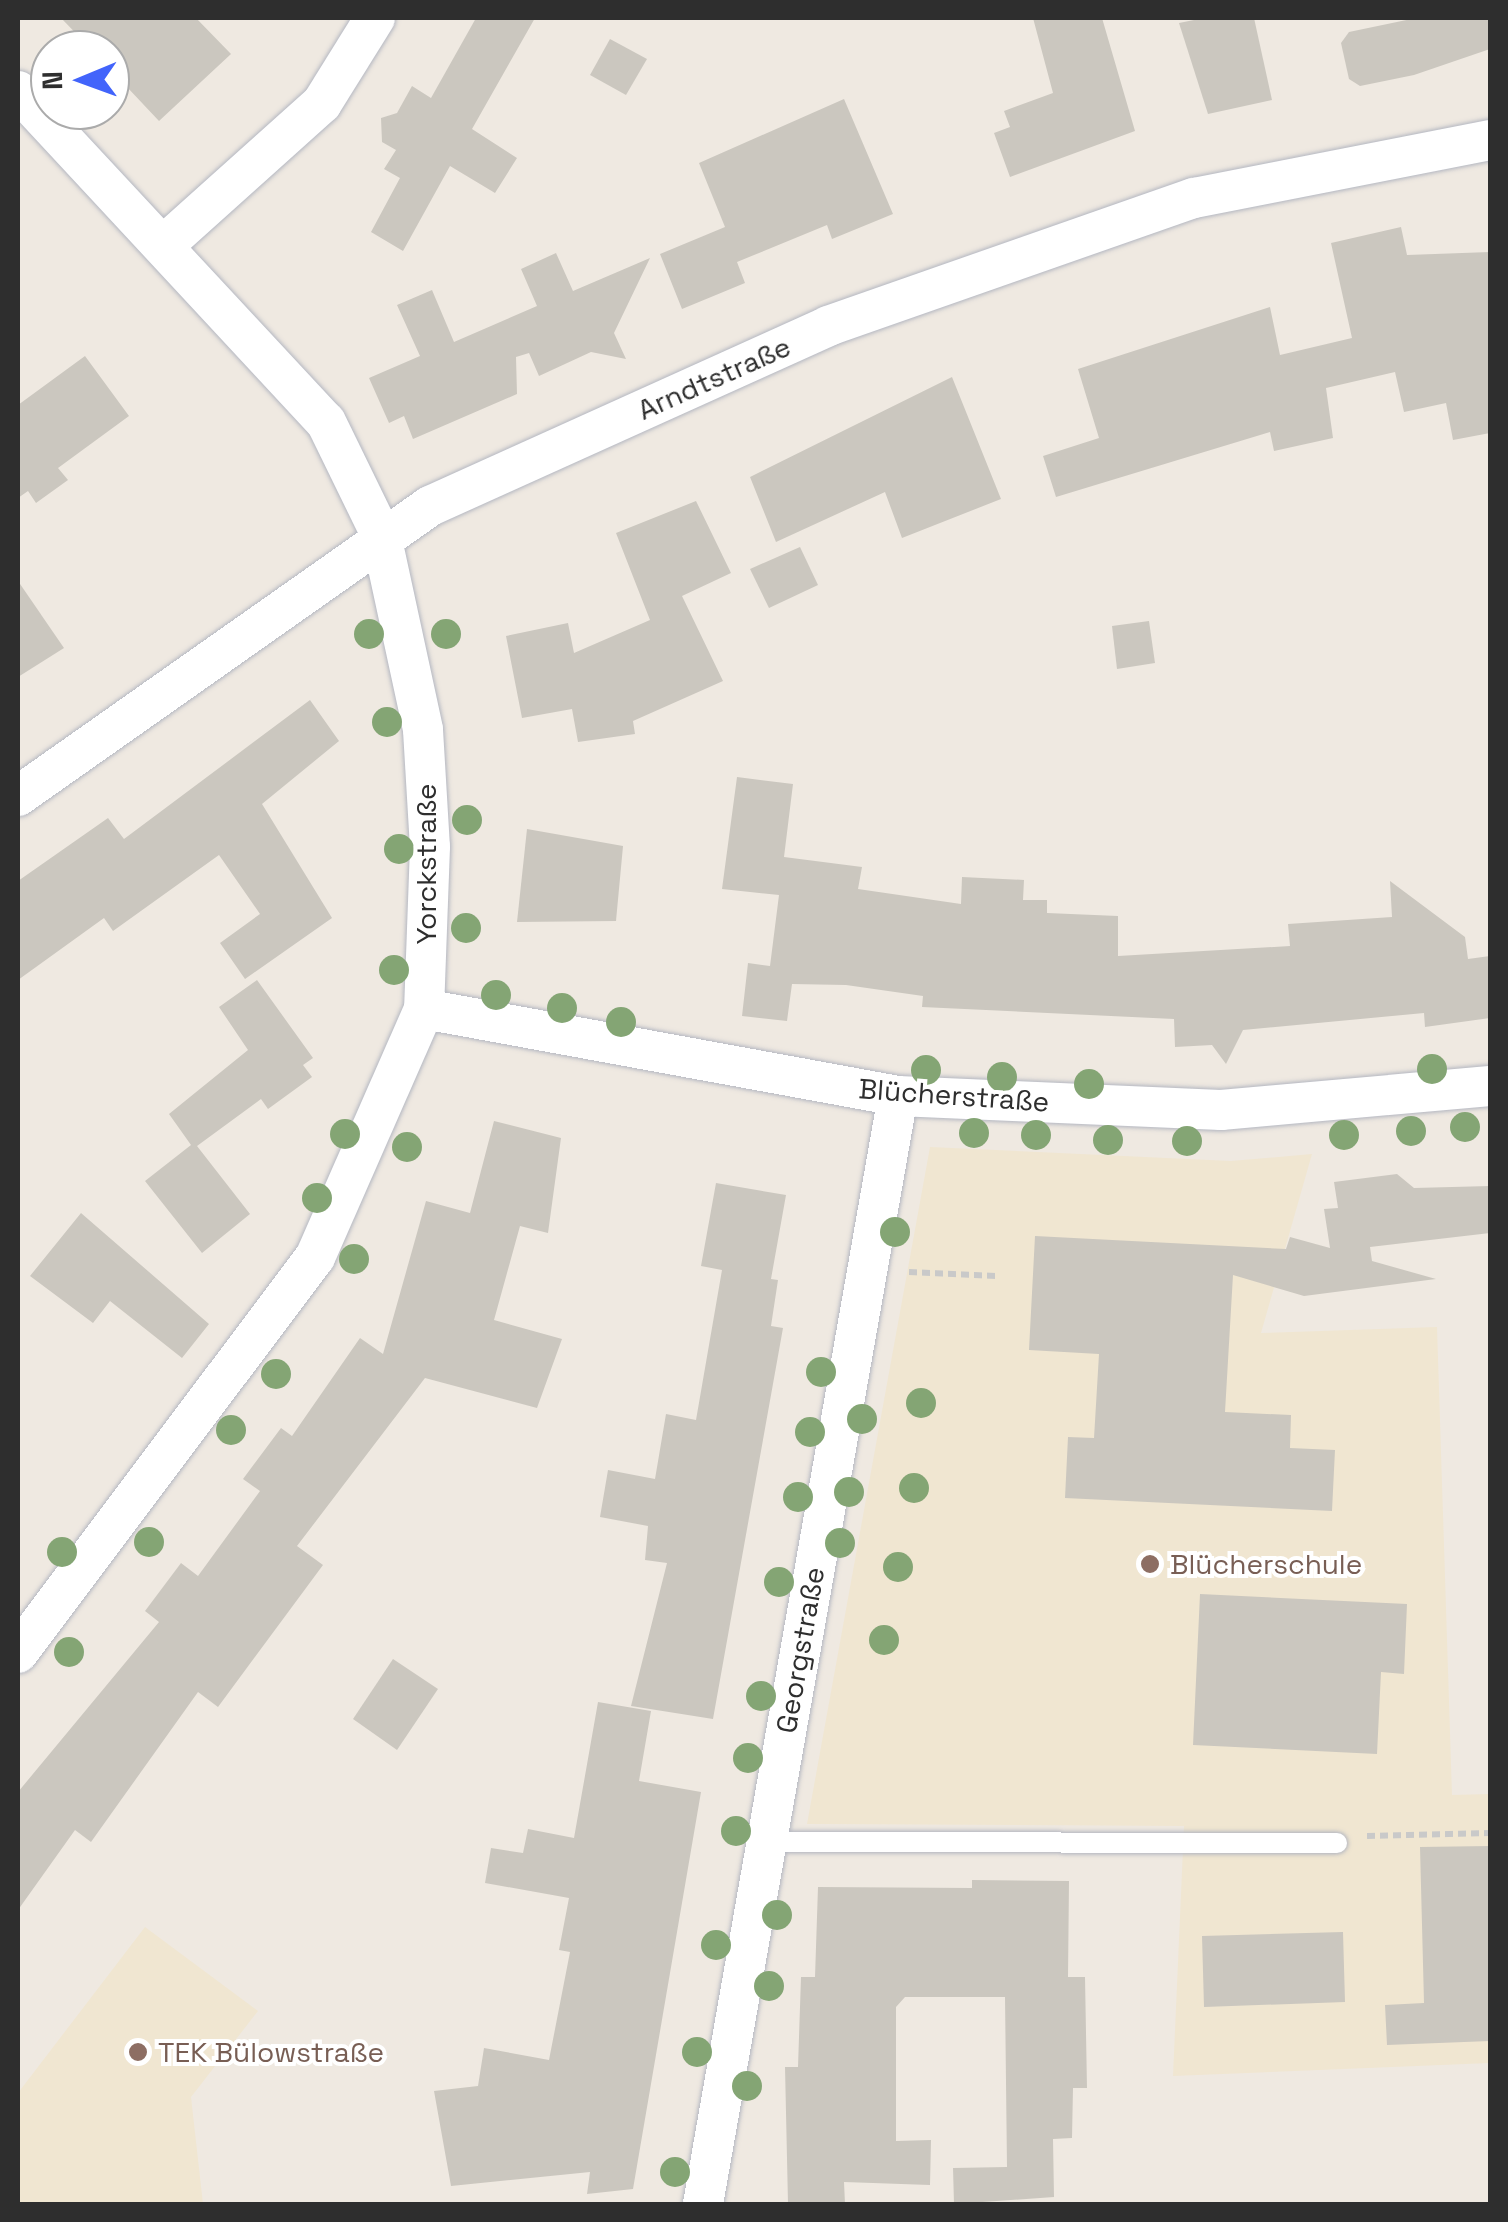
<!DOCTYPE html>
<html>
<head>
<meta charset="utf-8">
<style>
  body { margin:0 }
  #map { position:relative; width:1508px; height:2222px; overflow:hidden; background:#efe9e1; font-family:"Space Grotesk",sans-serif }
  div>[style] { position:absolute }
  .education>* { inset:0; background:#f0e6d1 }
  .building>* { inset:0; background:#cbc7bf }
  .path>* { height:6px; margin-top:-3px; transform-origin:0; background:repeating-linear-gradient(90deg,#c9c9c9 0 8px,transparent 0 13px) }
  .roads { filter:drop-shadow(0 0 2px #b4b7c1) drop-shadow(0 0 2px #b4b7c1) }
  .lane>* { height:20px; margin:-10px; padding:0 10px; transform-origin:10px; border-radius:10px; background:#fff }
  .street>* { height:40px; margin:-20px; padding:0 20px; transform-origin:20px; border-radius:20px; background:#fff }
  .trees>* { width:30px; height:30px; margin:-15px; border-radius:50%; background:#84a574 }
  .dots>* { width:28px; height:28px; translate:-50% -50%; box-sizing:border-box; border:5px solid #fff; border-radius:50% }
  span { translate:-50% -50%; white-space:nowrap; text-align:center; line-height:1.15; -webkit-text-stroke:8px #fff; paint-order:stroke }
  .street-label { font-size:28px; color:#2e2e2e }
  .education-label { font-size:28px; color:#785e54 }
  .left { translate:0 -50%; text-align:left }
  .frame { position:absolute; inset:0; border:20px solid #2e2e2e; pointer-events:none }
  .north { position:absolute; left:30px; top:30px; width:100px; height:100px; box-sizing:border-box; background:#fff; border:2px solid #ababab; border-radius:50%; rotate:269deg; font-size:28px; font-weight:700; line-height:40px; text-align:center; color:#2e2e2e }
  .north::after { content:''; display:block; margin:auto; width:35px; height:45px; background:#4264fb; clip-path:polygon(50% 0,100% 100%,50% 72%,0 100%) }
</style>
</head>
<body>
<div id="map">
  <div class="education">
    <div style="clip-path:polygon(930px 1147px,1231px 1161px,1312px 1154px,1261px 1333px,1437px 1327px,1452px 1795px,1490px 1794px,1490px 2063px,1173px 2076px,1184px 1826px,807px 1824px)"></div>
    <div style="clip-path:polygon(145px 1927px,258px 2011px,191px 2097px,203px 2204px,18px 2204px,18px 2093px)"></div>
  </div>
  <div class="building">
    <div style="clip-path:polygon(61px 18px,196px 18px,231px 54px,159px 121px,110px 69px,110px 50px,92px 50px)"></div>
    <div style="clip-path:polygon(476px 18px,535px 18px,472px 129px,517px 158px,495px 193px,450px 166px,403px 251px,371px 232px,400px 178px,384px 169px,396px 150px,382px 142px,381px 118px,397px 113px,412px 86px,431px 98px)"></div>
    <div style="clip-path:polygon(1033px 18px,1102px 18px,1135px 131px,1010px 177px,994px 133px,1010px 127px,1004px 111px,1053px 93px)"></div>
    <div style="clip-path:polygon(1204px 18px,1254px 18px,1272px 100px,1208px 114px,1179px 23px)"></div>
    <div style="clip-path:polygon(1416px 18px,1490px 18px,1490px 49px,1414px 75px,1360px 86px,1349px 79px,1341px 43px,1349px 32px)"></div>
    <div style="clip-path:polygon(610px 39px,647px 59px,626px 95px,590px 75px)"></div>
    <div style="clip-path:polygon(844px 99px,893px 214px,832px 239px,827px 225px,737px 262px,745px 283px,682px 309px,660px 254px,725px 227px,699px 163px)"></div>
    <div style="clip-path:polygon(1401px 227px,1407px 255px,1490px 252px,1490px 433px,1453px 440px,1446px 403px,1404px 412px,1395px 372px,1326px 388px,1333px 438px,1274px 451px,1270px 432px,1056px 497px,1043px 456px,1099px 438px,1078px 369px,1270px 307px,1280px 355px,1352px 338px,1331px 243px)"></div>
    <div style="clip-path:polygon(556px 253px,573px 291px,650px 258px,614px 333px,626px 359px,591px 352px,539px 376px,529px 353px,516px 357px,517px 394px,413px 439px,404px 416px,389px 423px,369px 378px,420px 356px,397px 305px,432px 290px,454px 342px,537px 306px,521px 269px)"></div>
    <div style="clip-path:polygon(85px 356px,129px 416px,58px 468px,68px 480px,36px 503px,28px 491px,18px 498px,18px 405px)"></div>
    <div style="clip-path:polygon(952px 377px,1001px 499px,902px 538px,885px 492px,776px 542px,750px 477px)"></div>
    <div style="clip-path:polygon(696px 501px,731px 573px,682px 596px,723px 681px,633px 721px,635px 734px,578px 742px,572px 709px,522px 718px,506px 636px,568px 623px,574px 653px,650px 620px,616px 533px)"></div>
    <div style="clip-path:polygon(800px 547px,818px 585px,769px 608px,750px 569px)"></div>
    <div style="clip-path:polygon(18px 581px,64px 648px,18px 677px)"></div>
    <div style="clip-path:polygon(1149px 621px,1155px 663px,1117px 669px,1112px 626px)"></div>
    <div style="clip-path:polygon(310px 700px,339px 741px,262px 804px,332px 918px,245px 979px,220px 943px,260px 914px,219px 855px,113px 931px,104px 918px,18px 980px,18px 881px,108px 818px,124px 839px)"></div>
    <div style="clip-path:polygon(737px 777px,793px 784px,784px 857px,862px 867px,858px 889px,961px 904px,962px 877px,1024px 880px,1023px 900px,1047px 900px,1047px 913px,1118px 916px,1118px 956px,1290px 946px,1288px 924px,1392px 917px,1390px 881px,1465px 937px,1468px 959px,1490px 956px,1490px 1018px,1425px 1027px,1424px 1013px,1243px 1030px,1226px 1064px,1212px 1045px,1175px 1047px,1174px 1019px,922px 1007px,923px 996px,846px 985px,792px 984px,787px 1021px,742px 1016px,748px 963px,770px 966px,779px 895px,722px 889px)"></div>
    <div style="clip-path:polygon(527px 829px,623px 846px,616px 921px,517px 922px)"></div>
    <div style="clip-path:polygon(257px 980px,313px 1058px,303px 1065px,312px 1077px,268px 1109px,261px 1099px,197px 1146px,250px 1214px,202px 1253px,145px 1181px,191px 1145px,169px 1114px,248px 1050px,219px 1007px)"></div>
    <div style="clip-path:polygon(494px 1121px,561px 1138px,548px 1233px,520px 1226px,494px 1320px,562px 1339px,537px 1408px,425px 1378px,297px 1546px,323px 1565px,218px 1707px,198px 1692px,91px 1842px,75px 1830px,18px 1910px,18px 1792px,159px 1622px,145px 1611px,181px 1563px,198px 1576px,260px 1491px,243px 1479px,281px 1428px,292px 1436px,360px 1338px,383px 1354px,426px 1201px,470px 1213px)"></div>
    <div style="clip-path:polygon(1397px 1174px,1414px 1188px,1490px 1186px,1490px 1233px,1370px 1247px,1372px 1261px,1436px 1279px,1304px 1296px,1233px 1275px,1225px 1412px,1291px 1415px,1290px 1448px,1335px 1450px,1332px 1511px,1065px 1498px,1068px 1437px,1094px 1438px,1099px 1354px,1029px 1350px,1035px 1236px,1286px 1249px,1290px 1237px,1330px 1248px,1324px 1209px,1338px 1208px,1334px 1182px)"></div>
    <div style="clip-path:polygon(716px 1183px,786px 1195px,771px 1279px,778px 1280px,771px 1326px,783px 1328px,713px 1719px,631px 1706px,667px 1563px,645px 1560px,648px 1526px,600px 1517px,608px 1470px,655px 1479px,666px 1414px,696px 1420px,722px 1270px,701px 1266px)"></div>
    <div style="clip-path:polygon(81px 1213px,209px 1324px,182px 1358px,110px 1301px,93px 1323px,30px 1276px)"></div>
    <div style="clip-path:polygon(1200px 1594px,1407px 1604px,1404px 1674px,1381px 1672px,1377px 1754px,1193px 1745px)"></div>
    <div style="clip-path:polygon(393px 1659px,438px 1689px,397px 1750px,353px 1719px)"></div>
    <div style="clip-path:polygon(598px 1702px,651px 1711px,639px 1781px,701px 1792px,633px 2189px,587px 2194px,590px 2172px,451px 2186px,434px 2091px,478px 2086px,484px 2048px,549px 2060px,570px 1952px,559px 1950px,569px 1898px,485px 1883px,491px 1848px,523px 1853px,528px 1829px,574px 1838px)"></div>
    <div style="clip-path:polygon(1490px 1846px,1490px 2041px,1387px 2045px,1385px 2005px,1424px 2003px,1420px 1847px)"></div>
    <div style="clip-path:polygon(972px 1880px,1069px 1881px,1068px 1977px,1085px 1977px,1087px 2088px,1073px 2088px,1072px 2138px,1053px 2139px,1054px 2197px,954px 2204px,953px 2168px,1007px 2167px,1005px 1997px,905px 1997px,896px 2007px,896px 2141px,931px 2140px,930px 2185px,844px 2182px,845px 2204px,788px 2204px,785px 2067px,798px 2067px,801px 1977px,815px 1977px,818px 1887px,972px 1888px)"></div>
    <div style="clip-path:polygon(1343px 1932px,1345px 2002px,1204px 2007px,1202px 1936px)"></div>
  </div>
  <div class="path">
    <div style="left:909px;top:1272px;width:87px;rotate:2.6deg"></div>
    <div style="left:1367px;top:1836px;width:123px;rotate:-1.4deg"></div>
  </div>
  <div class="roads">
    <div class="lane">
      <div style="left:766px;top:1842px;width:571px;rotate:0.1deg"></div>
    </div>
    <div class="street">
      <div style="left:18px;top:91px;width:452px;rotate:47.1deg"></div>
      <div style="left:326px;top:422px;width:126px;rotate:64deg"></div>
      <div style="left:381px;top:535px;width:199px;rotate:77.8deg"></div>
      <div style="left:423px;top:730px;width:117px;rotate:86.6deg"></div>
      <div style="left:430px;top:847px;width:162px;rotate:92.1deg"></div>
      <div style="left:424px;top:1009px;width:271px;rotate:113.7deg"></div>
      <div style="left:315px;top:1257px;width:495px;rotate:126.9deg"></div>
      <div style="left:164px;top:245px;width:212px;rotate:-41.9deg"></div>
      <div style="left:322px;top:103px;width:100px;rotate:-58.1deg"></div>
      <div style="left:18px;top:796px;width:504px;rotate:-35.14deg"></div>
      <div style="left:430px;top:506px;width:437px;rotate:-24.3deg"></div>
      <div style="left:828px;top:326px;width:388px;rotate:-19.3deg"></div>
      <div style="left:1194px;top:198px;width:302px;rotate:-11.1deg"></div>
      <div style="left:424px;top:1009px;width:482px;rotate:10.4deg"></div>
      <div style="left:898px;top:1096px;width:323px;rotate:2.5deg"></div>
      <div style="left:1221px;top:1110px;width:270px;rotate:-5.1deg"></div>
      <div style="left:703px;top:2204px;width:1125px;rotate:-80.02deg"></div>
    </div>
  </div>
  <div class="trees">
    <div style="left:369px;top:634px"></div>
    <div style="left:446px;top:634px"></div>
    <div style="left:387px;top:722px"></div>
    <div style="left:467px;top:820px"></div>
    <div style="left:399px;top:849px"></div>
    <div style="left:466px;top:928px"></div>
    <div style="left:394px;top:970px"></div>
    <div style="left:496px;top:995px"></div>
    <div style="left:562px;top:1008px"></div>
    <div style="left:621px;top:1022px"></div>
    <div style="left:1432px;top:1069px"></div>
    <div style="left:926px;top:1070px"></div>
    <div style="left:1002px;top:1077px"></div>
    <div style="left:1089px;top:1084px"></div>
    <div style="left:1465px;top:1127px"></div>
    <div style="left:1411px;top:1131px"></div>
    <div style="left:974px;top:1133px"></div>
    <div style="left:345px;top:1134px"></div>
    <div style="left:1036px;top:1135px"></div>
    <div style="left:1344px;top:1135px"></div>
    <div style="left:1108px;top:1140px"></div>
    <div style="left:1187px;top:1141px"></div>
    <div style="left:407px;top:1147px"></div>
    <div style="left:317px;top:1198px"></div>
    <div style="left:895px;top:1232px"></div>
    <div style="left:354px;top:1259px"></div>
    <div style="left:821px;top:1372px"></div>
    <div style="left:276px;top:1374px"></div>
    <div style="left:921px;top:1403px"></div>
    <div style="left:862px;top:1419px"></div>
    <div style="left:231px;top:1430px"></div>
    <div style="left:810px;top:1432px"></div>
    <div style="left:914px;top:1488px"></div>
    <div style="left:849px;top:1492px"></div>
    <div style="left:798px;top:1497px"></div>
    <div style="left:149px;top:1542px"></div>
    <div style="left:840px;top:1543px"></div>
    <div style="left:62px;top:1552px"></div>
    <div style="left:898px;top:1567px"></div>
    <div style="left:779px;top:1582px"></div>
    <div style="left:884px;top:1640px"></div>
    <div style="left:69px;top:1652px"></div>
    <div style="left:761px;top:1696px"></div>
    <div style="left:748px;top:1758px"></div>
    <div style="left:736px;top:1831px"></div>
    <div style="left:777px;top:1915px"></div>
    <div style="left:716px;top:1945px"></div>
    <div style="left:769px;top:1986px"></div>
    <div style="left:697px;top:2052px"></div>
    <div style="left:747px;top:2086px"></div>
    <div style="left:675px;top:2172px"></div>
  </div>
  <div class="dots">
    <div style="left:1150px;top:1564px;background:#8d6e63"></div>
    <div style="left:138px;top:2052px;background:#8d6e63"></div>
  </div>
  <div class="street-label">
    <span style="left:714px;top:378px;rotate:-24deg">Arndtstraße</span>
    <span style="left:426px;top:864px;rotate:-90deg">Yorckstraße</span>
    <span style="left:954px;top:1095px;rotate:4deg">Blücherstraße</span>
    <span style="left:800px;top:1650px;rotate:-80deg">Georgstraße</span>
  </div>
  <div class="education-label">
    <span class="left" style="left:1170px;top:1564px">Blücherschule</span>
    <span class="left" style="left:158px;top:2052px">TEK Bülowstraße</span>
  </div>
  <div class="frame"></div>
  <div class="north">N</div>
</div>
</body>
</html>
